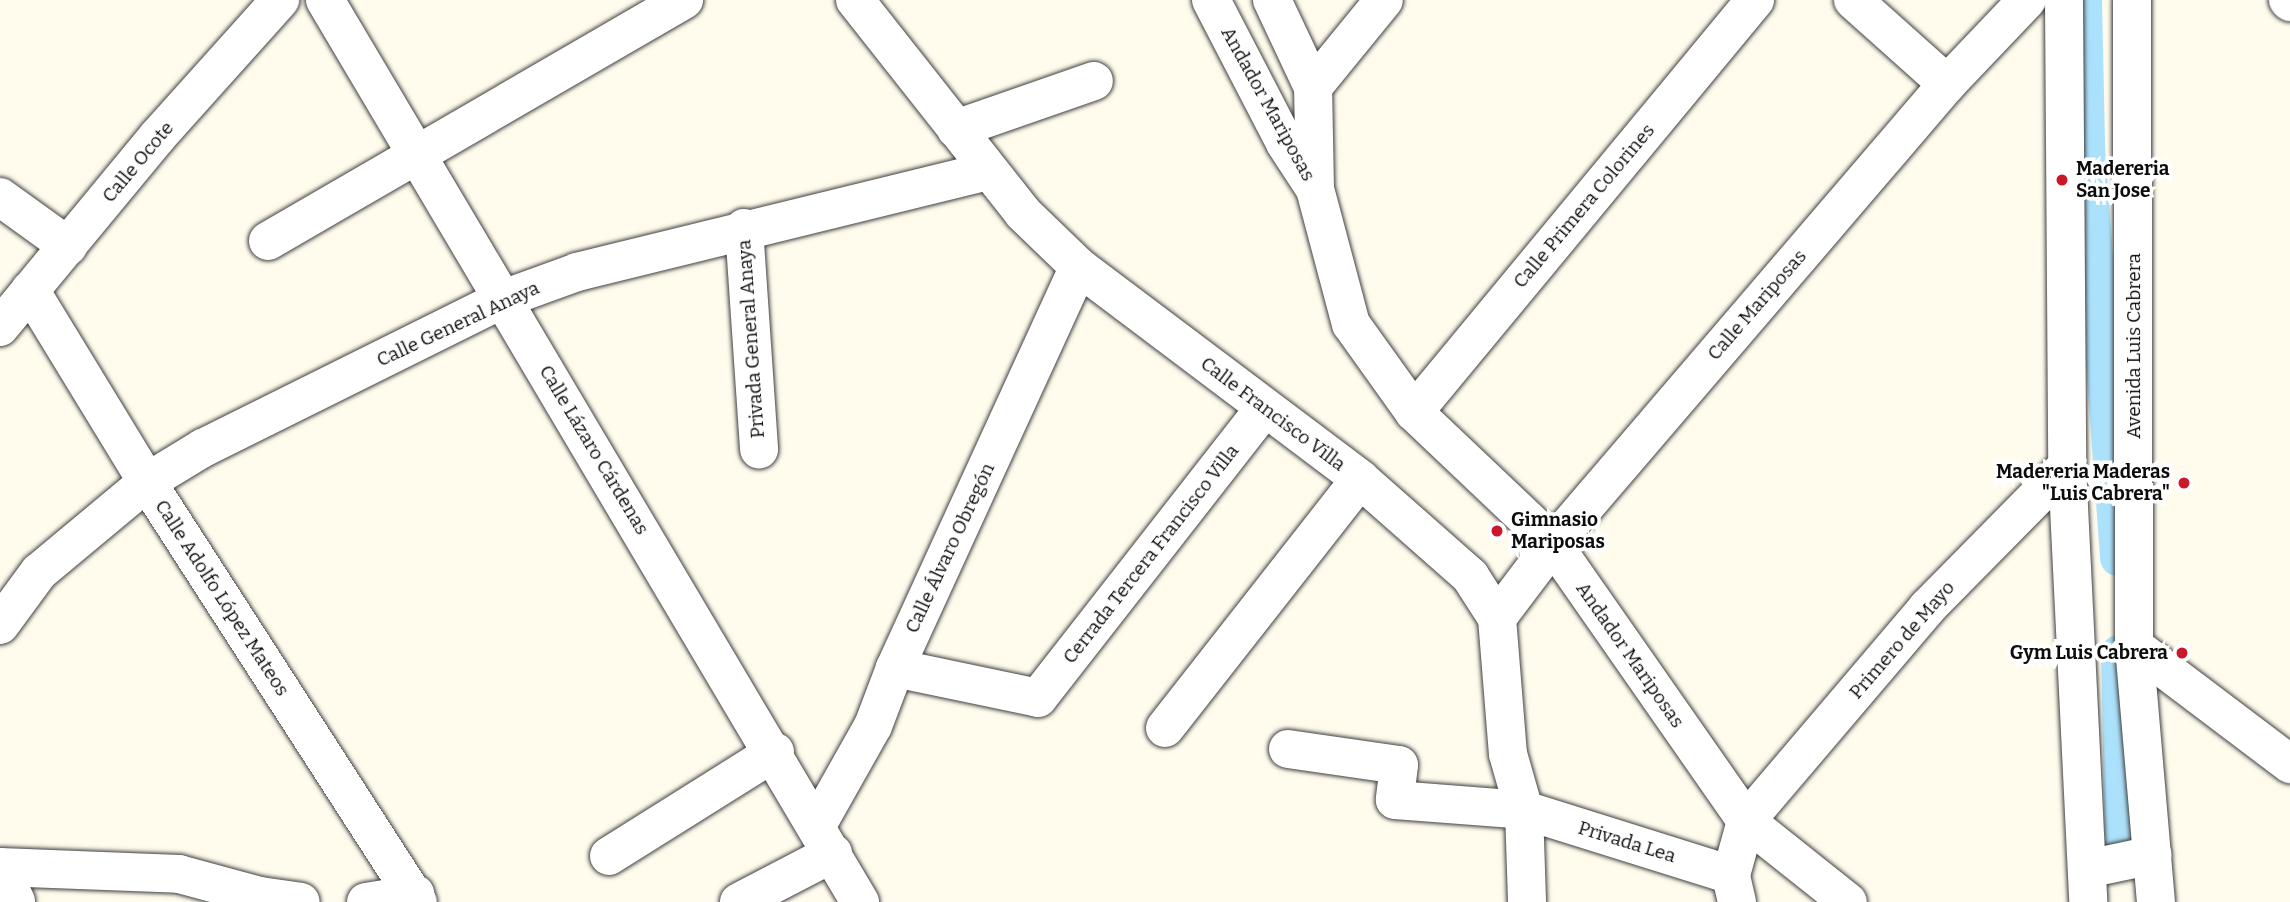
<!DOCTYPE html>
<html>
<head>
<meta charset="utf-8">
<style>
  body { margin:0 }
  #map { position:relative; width:2290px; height:902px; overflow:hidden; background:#fffbed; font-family:Bitter,serif }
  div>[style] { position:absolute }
  .canal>* { height:35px; margin:-17.5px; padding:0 17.5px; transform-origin:17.5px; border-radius:17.5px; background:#ace1fc }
  .roads { filter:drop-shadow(0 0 2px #404040) drop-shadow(0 0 2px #404040) }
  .minor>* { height:38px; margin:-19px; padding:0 19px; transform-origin:19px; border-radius:19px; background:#fff }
  .tertiary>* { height:38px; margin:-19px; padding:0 19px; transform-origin:19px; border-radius:19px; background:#fff }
  .dots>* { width:19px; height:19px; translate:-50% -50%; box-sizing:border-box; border:4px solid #fff; border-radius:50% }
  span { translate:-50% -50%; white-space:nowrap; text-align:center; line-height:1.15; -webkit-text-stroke:7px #fff; paint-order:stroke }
  .street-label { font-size:19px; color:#0d0d0d }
  .poi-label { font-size:19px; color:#0d0d0d; font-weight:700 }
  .left { translate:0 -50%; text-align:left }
  .right { translate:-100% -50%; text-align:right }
</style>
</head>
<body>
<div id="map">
  <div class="canal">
    <div style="left:2084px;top:0;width:147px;rotate:88.8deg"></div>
    <div style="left:2087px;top:147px;width:412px;rotate:85.8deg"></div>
    <div style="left:2118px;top:652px;width:189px;rotate:88.8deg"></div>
  </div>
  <div class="roads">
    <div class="minor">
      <div style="left:325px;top:0;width:1049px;rotate:59.33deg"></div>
      <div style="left:855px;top:0;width:271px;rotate:51.7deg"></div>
      <div style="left:1023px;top:213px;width:78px;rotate:44deg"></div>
      <div style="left:1079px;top:267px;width:352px;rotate:37deg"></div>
      <div style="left:1360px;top:479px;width:147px;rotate:41.4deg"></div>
      <div style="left:1470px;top:576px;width:50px;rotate:57.3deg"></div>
      <div style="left:1497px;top:618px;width:136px;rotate:85.4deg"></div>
      <div style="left:1508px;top:754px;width:58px;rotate:74.1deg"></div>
      <div style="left:1524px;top:810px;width:92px;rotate:88.1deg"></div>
      <div style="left:1211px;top:0;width:161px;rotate:62.6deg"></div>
      <div style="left:1285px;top:143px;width:55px;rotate:56.9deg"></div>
      <div style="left:1315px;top:189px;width:140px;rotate:75.1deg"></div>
      <div style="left:1351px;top:324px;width:108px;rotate:54.4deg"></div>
      <div style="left:1414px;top:412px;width:192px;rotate:43.5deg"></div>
      <div style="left:1553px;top:544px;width:338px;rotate:55.1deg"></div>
      <div style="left:1746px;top:821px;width:130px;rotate:38.5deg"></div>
      <div style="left:1272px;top:0;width:96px;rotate:64.8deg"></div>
      <div style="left:1853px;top:0;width:126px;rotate:41.8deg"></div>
      <div style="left:2288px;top:0;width:3px;rotate:45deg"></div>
      <div style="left:956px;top:129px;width:146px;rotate:-19.2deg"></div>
      <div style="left:1315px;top:189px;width:102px;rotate:-91.1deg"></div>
      <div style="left:1313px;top:87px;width:112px;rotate:-50.8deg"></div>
      <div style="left:0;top:197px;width:84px;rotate:35.8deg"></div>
      <div style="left:744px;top:228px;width:222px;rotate:86.1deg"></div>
      <div style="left:268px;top:241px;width:481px;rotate:-30.1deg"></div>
      <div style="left:30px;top:290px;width:225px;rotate:58.6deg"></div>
      <div style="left:147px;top:482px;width:500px;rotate:57.2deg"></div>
      <div style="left:0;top:327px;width:248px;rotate:-50.4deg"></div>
      <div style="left:158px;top:136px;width:183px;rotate:-48.1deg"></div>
      <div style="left:1414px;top:412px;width:535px;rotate:-50.39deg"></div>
      <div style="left:1497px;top:618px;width:93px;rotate:-52.9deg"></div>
      <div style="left:1553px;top:544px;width:606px;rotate:-49.42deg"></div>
      <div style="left:1947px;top:84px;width:116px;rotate:-46.4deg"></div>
      <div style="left:0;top:625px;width:66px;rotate:-53.7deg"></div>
      <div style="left:39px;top:572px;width:141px;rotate:-39.8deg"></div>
      <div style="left:147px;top:482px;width:66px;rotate:-31.3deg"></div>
      <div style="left:203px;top:448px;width:335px;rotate:-26.4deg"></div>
      <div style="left:503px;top:299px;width:79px;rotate:-20deg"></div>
      <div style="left:577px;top:272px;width:424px;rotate:-13.8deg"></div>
      <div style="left:2134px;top:646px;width:196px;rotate:37.1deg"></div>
      <div style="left:895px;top:668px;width:146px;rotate:11.8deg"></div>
      <div style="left:1038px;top:698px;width:367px;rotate:-52deg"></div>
      <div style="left:1165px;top:728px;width:316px;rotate:-51.9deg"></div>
      <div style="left:1288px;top:749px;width:112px;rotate:8.2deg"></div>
      <div style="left:1399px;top:765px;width:35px;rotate:97deg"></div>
      <div style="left:1395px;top:800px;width:129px;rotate:4.4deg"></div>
      <div style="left:1524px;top:810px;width:217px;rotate:17.4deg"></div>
      <div style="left:816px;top:827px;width:116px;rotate:-60.6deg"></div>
      <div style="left:873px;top:726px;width:62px;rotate:-69.2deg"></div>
      <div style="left:895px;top:668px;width:441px;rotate:-65.4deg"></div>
      <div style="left:609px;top:856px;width:196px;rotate:-32.1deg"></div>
      <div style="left:0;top:867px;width:179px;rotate:2.2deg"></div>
      <div style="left:179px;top:874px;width:84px;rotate:15.2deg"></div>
      <div style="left:260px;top:896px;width:41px;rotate:8.3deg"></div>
      <div style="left:0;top:867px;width:38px;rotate:65deg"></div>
      <div style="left:366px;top:902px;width:50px;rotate:-9.3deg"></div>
      <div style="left:739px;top:902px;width:106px;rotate:-27.5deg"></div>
      <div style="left:1737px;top:902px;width:28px;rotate:-103deg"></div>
      <div style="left:1731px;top:875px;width:56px;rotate:-74.5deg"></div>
      <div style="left:1746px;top:821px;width:280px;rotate:-49.6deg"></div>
      <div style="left:1927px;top:608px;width:199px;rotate:-45.4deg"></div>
    </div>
    <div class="tertiary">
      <div style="left:2064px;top:0;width:466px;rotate:89.6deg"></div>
      <div style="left:2067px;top:466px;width:437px;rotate:87.2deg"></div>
      <div style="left:2132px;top:0;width:646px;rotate:89.82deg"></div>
      <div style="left:2134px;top:646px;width:257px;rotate:85.1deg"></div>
      <div style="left:2087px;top:869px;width:67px;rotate:-12deg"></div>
    </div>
  </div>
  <div class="dots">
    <div style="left:2062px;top:180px;background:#c91827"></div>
    <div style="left:2184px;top:483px;background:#c91827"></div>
    <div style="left:1497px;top:531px;background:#c91827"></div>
    <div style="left:2182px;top:653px;background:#c91827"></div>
  </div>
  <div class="street-label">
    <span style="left:1268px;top:104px;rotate:61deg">Andador Mariposas</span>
    <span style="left:138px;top:162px;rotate:-50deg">Calle Ocote</span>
    <span style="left:1584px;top:206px;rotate:-50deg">Calle Primera Colorines</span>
    <span style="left:1757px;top:305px;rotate:-49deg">Calle Mariposas</span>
    <span style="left:458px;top:324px;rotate:-25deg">Calle General Anaya</span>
    <span style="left:751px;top:339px;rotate:-94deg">Privada General Anaya</span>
    <span style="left:2134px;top:346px;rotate:-90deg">Avenida Luis Cabrera</span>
    <span style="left:1273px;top:414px;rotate:37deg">Calle Francisco Villa</span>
    <span style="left:594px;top:450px;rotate:59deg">Calle Lázaro Cárdenas</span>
    <span style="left:950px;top:548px;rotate:-65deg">Calle Álvaro Obregón</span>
    <span style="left:1151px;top:554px;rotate:-52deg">Cerrada Tercera Francisco Villa</span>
    <span style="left:222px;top:598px;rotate:57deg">Calle Adolfo López Mateos</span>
    <span style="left:1902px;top:640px;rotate:-49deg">Primero de Mayo</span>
    <span style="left:1630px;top:655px;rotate:55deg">Andador Mariposas</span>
    <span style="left:1627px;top:842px;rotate:17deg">Privada Lea</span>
  </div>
  <div class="poi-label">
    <span class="left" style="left:2076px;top:180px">Madereria<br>San Jose</span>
    <span class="right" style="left:2170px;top:483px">Madereria Maderas<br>"Luis Cabrera"</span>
    <span class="left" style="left:1511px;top:531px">Gimnasio<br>Mariposas</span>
    <span class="right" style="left:2168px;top:653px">Gym Luis Cabrera</span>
  </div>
</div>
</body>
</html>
